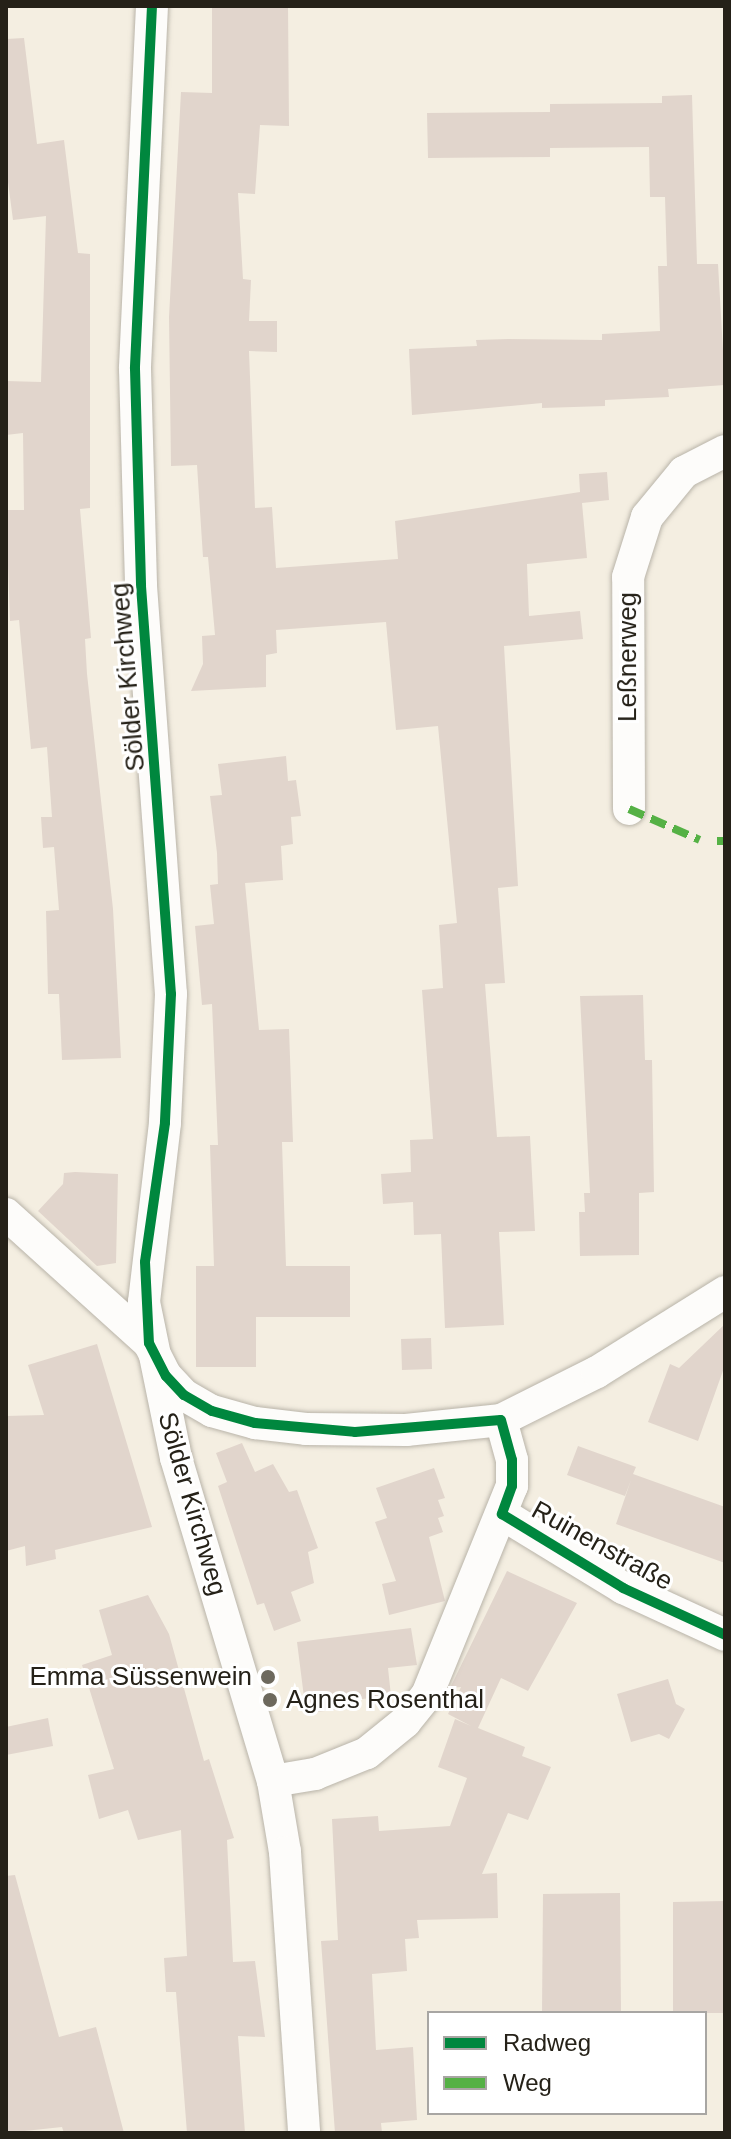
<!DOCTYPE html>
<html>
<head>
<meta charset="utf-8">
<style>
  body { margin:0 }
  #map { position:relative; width:731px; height:2139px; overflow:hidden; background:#f4eee1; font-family:Helvetica,sans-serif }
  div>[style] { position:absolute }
  .building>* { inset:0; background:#e1d5cc }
  .roads { filter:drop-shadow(0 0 2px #b9b4a9) drop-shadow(0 0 2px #b9b4a9) }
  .street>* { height:32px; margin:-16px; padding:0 16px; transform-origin:16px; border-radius:16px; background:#fdfcfa }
  .quiet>* { height:8px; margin-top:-4px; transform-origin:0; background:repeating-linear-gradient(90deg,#55b145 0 16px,transparent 0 24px) }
  .cycleway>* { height:10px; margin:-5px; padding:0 5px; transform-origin:5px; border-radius:5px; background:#00873e }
  .dots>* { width:22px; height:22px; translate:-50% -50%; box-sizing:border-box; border:4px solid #fff; border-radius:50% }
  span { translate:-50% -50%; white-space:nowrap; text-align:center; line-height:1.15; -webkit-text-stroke:6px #fff; paint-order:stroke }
  .street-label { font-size:26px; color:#252118 }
  .poi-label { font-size:26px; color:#252118 }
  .right { translate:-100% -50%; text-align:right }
  .left { translate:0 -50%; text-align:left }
  .frame { position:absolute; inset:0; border:8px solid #252118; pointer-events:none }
  .legend { position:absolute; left:427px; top:2011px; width:280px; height:104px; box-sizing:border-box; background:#fff; border:2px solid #a8a6a3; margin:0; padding:10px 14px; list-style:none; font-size:24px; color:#252118 }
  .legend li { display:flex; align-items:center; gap:16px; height:40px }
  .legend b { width:40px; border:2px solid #a8a6a3 }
</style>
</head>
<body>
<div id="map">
  <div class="building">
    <div style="clip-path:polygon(212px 6px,288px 6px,289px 126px,260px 125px,255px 194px,238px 193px,243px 279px,251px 280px,249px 321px,277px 321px,277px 352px,249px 351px,255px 508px,272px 507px,276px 568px,398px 559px,395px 521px,580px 492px,579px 474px,607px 472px,609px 500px,582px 503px,587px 558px,527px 564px,529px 616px,580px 611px,583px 639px,504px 646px,518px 886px,498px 888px,505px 983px,485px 984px,497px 1137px,530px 1136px,535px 1231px,499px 1232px,504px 1325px,445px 1328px,441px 1234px,414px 1235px,413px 1202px,383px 1204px,381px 1174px,411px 1172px,410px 1140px,433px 1139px,422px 990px,443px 988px,439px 925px,457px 923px,438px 726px,396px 730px,386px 622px,276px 630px,277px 653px,266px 655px,266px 687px,191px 691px,203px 664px,202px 636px,215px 635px,208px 557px,203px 557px,197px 465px,171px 466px,169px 317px,181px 92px,212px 93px)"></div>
    <div style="clip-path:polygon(24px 38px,37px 144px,64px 140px,78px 253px,90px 254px,90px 508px,80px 509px,91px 638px,85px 639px,87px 674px,113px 909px,121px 1058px,62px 1060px,59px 994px,48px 994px,46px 911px,59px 910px,54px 847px,43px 848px,41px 817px,52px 817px,47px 747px,31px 749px,19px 620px,10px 621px,6px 510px,24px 510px,23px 433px,6px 435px,6px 381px,41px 382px,46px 216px,13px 220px,6px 167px,6px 39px)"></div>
    <div style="clip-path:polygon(692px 95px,697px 264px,718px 264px,725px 385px,668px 389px,669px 397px,605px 400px,605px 406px,542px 408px,542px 403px,412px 415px,409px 349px,477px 346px,476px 340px,508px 339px,602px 340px,602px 334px,660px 331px,658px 266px,667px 266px,665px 197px,650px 197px,649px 147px,550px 148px,550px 157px,428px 158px,427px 113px,550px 112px,550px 104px,662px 103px,662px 96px)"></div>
    <div style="clip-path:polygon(286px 756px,288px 781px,296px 780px,301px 816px,291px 817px,293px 844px,281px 846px,283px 880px,245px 883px,259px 1030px,289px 1029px,293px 1142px,282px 1142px,286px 1266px,350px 1266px,350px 1317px,256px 1317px,256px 1367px,196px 1367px,196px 1266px,214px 1266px,210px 1145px,218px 1145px,212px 1004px,202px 1005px,195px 926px,214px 924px,210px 885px,218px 884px,217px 853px,210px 796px,222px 795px,218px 764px)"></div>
    <div style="clip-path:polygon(643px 995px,645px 1060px,652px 1060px,654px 1192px,639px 1193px,639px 1255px,580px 1256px,579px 1212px,585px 1212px,584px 1193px,590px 1193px,580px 996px)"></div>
    <div style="clip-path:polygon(75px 1172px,118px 1174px,116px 1263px,97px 1266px,38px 1211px,63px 1184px,64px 1173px)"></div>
    <div style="clip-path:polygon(725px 1324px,725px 1365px,698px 1441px,648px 1422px,670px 1364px,679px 1368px)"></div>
    <div style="clip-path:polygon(431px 1338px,432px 1369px,402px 1370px,401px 1339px)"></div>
    <div style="clip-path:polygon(97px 1344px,152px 1527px,55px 1550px,56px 1559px,26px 1566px,25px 1546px,6px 1551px,6px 1416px,44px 1415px,28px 1365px)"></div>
    <div style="clip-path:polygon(242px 1443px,255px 1472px,273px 1464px,289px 1492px,297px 1490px,318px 1548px,308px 1552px,314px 1583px,291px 1592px,301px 1621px,274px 1631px,264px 1603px,257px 1605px,218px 1486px,227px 1482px,216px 1453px)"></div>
    <div style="clip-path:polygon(578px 1446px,636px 1467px,633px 1474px,725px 1507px,725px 1563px,616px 1524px,631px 1480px,625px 1496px,567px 1475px)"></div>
    <div style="clip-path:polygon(434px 1468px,445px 1498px,438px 1500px,444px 1516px,438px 1518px,443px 1532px,429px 1537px,445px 1601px,389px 1615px,382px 1584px,396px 1581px,375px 1522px,387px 1518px,376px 1488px)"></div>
    <div style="clip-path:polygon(507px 1571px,577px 1603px,528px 1691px,501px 1678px,478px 1728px,525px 1747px,522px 1756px,551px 1767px,528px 1820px,508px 1813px,482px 1874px,497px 1873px,498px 1918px,417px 1920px,419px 1938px,405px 1939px,407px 1971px,372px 1974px,376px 2050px,413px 2047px,417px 2120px,381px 2123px,382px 2133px,335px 2133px,321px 1941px,338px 1940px,332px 1819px,378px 1816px,379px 1831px,450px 1826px,467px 1778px,438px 1767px,455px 1719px,471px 1726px,448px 1714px,461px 1687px,450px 1688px)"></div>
    <div style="clip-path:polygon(148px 1595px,169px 1634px,204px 1761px,209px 1759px,234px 1838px,227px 1840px,233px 1962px,255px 1961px,265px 2037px,238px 2036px,245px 2133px,187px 2133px,176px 1992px,166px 1992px,164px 1958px,187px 1956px,181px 1830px,138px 1840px,128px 1810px,99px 1819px,88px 1775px,114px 1769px,82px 1665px,112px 1655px,99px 1610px)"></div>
    <div style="clip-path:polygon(411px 1628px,417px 1665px,388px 1668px,391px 1696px,343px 1701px,344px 1709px,306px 1713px,297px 1642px)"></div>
    <div style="clip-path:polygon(668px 1679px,676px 1704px,685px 1709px,669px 1739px,659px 1734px,631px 1742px,617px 1694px)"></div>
    <div style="clip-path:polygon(48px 1718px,53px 1746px,6px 1755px,6px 1727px)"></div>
    <div style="clip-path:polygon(15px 1875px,59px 2037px,96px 2027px,124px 2133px,64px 2133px,62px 2127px,6px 2133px,6px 1876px)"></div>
    <div style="clip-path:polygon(620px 1893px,621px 2013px,542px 2013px,543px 1894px)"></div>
    <div style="clip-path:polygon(725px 1901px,725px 2013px,673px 2013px,673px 1902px)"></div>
  </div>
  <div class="roads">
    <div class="street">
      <div style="left:152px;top:6px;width:363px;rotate:92.7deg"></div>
      <div style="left:135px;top:369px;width:217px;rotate:88.4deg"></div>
      <div style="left:141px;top:586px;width:409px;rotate:85.8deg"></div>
      <div style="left:171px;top:994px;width:129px;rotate:92.7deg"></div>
      <div style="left:165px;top:1123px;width:180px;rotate:96.7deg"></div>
      <div style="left:144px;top:1302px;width:159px;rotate:78.4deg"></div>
      <div style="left:176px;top:1458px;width:337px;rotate:73.3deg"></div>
      <div style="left:273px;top:1781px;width:72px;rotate:80.4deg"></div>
      <div style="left:285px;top:1852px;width:282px;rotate:86.1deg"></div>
      <div style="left:629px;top:809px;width:232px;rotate:-90.2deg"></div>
      <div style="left:628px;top:577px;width:63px;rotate:-72.4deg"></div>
      <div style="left:647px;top:517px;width:58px;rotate:-50.6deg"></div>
      <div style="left:684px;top:472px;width:46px;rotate:-27.1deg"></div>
      <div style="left:6px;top:1214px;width:193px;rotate:42.1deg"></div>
      <div style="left:149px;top:1343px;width:37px;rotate:63deg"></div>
      <div style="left:166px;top:1376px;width:26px;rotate:47deg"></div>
      <div style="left:184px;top:1395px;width:32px;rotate:30deg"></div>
      <div style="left:212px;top:1411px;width:45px;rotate:15.6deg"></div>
      <div style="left:255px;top:1423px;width:51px;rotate:6.7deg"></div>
      <div style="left:306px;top:1429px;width:100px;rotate:0.6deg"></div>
      <div style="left:406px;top:1430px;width:96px;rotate:-6deg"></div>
      <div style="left:501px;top:1420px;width:107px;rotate:-26.6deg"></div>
      <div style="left:597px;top:1372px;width:151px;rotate:-32deg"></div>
      <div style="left:502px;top:1514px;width:142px;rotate:31.4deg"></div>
      <div style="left:623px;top:1588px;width:112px;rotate:24.7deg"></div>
      <div style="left:273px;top:1781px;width:43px;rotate:-9.5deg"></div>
      <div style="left:315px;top:1774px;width:56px;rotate:-22deg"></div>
      <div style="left:367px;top:1753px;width:49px;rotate:-39.2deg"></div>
      <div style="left:405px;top:1722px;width:35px;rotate:-51deg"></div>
      <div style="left:427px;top:1695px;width:226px;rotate:-67.9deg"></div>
      <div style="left:512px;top:1486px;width:26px;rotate:-90deg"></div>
      <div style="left:512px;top:1460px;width:41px;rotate:-105.4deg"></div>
    </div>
  </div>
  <div class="quiet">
    <div style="left:629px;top:809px;width:77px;rotate:23.6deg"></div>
    <div style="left:717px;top:841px;width:8px"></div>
  </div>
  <div class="cycleway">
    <div style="left:152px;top:6px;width:363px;rotate:92.7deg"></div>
    <div style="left:135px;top:369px;width:217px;rotate:88.4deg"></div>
    <div style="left:141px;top:586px;width:409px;rotate:85.8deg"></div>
    <div style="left:171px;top:994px;width:129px;rotate:92.7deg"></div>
    <div style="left:165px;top:1123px;width:140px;rotate:98.2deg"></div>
    <div style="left:145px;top:1262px;width:81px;rotate:87.2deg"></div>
    <div style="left:149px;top:1343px;width:37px;rotate:63deg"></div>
    <div style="left:166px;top:1376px;width:26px;rotate:47deg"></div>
    <div style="left:184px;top:1395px;width:32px;rotate:30deg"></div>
    <div style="left:212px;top:1411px;width:45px;rotate:15.6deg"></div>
    <div style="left:255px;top:1423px;width:100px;rotate:5.1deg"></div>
    <div style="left:355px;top:1432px;width:146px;rotate:-4.7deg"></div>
    <div style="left:501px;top:1420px;width:41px;rotate:74.6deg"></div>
    <div style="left:512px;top:1460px;width:26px;rotate:90deg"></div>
    <div style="left:512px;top:1486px;width:30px;rotate:110deg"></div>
    <div style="left:502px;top:1514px;width:142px;rotate:31.4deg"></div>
    <div style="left:623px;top:1588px;width:112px;rotate:24.7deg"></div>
  </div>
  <div class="dots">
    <div style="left:268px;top:1677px;background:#6d695e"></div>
    <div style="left:270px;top:1700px;background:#6d695e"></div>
  </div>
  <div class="street-label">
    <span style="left:628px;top:657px;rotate:-90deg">Leßnerweg</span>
    <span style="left:128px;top:677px;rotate:-95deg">Sölder Kirchweg</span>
    <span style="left:192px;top:1504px;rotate:74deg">Sölder Kirchweg</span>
    <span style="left:602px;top:1546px;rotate:29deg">Ruinenstraße</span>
  </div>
  <div class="poi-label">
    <span class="right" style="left:252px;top:1677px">Emma Süssenwein</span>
    <span class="left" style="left:286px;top:1700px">Agnes Rosenthal</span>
  </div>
  <div class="frame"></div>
  <ul class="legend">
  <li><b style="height:10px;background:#00873e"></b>Radweg</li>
  <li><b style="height:10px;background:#55b145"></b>Weg</li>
  </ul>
</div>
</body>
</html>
